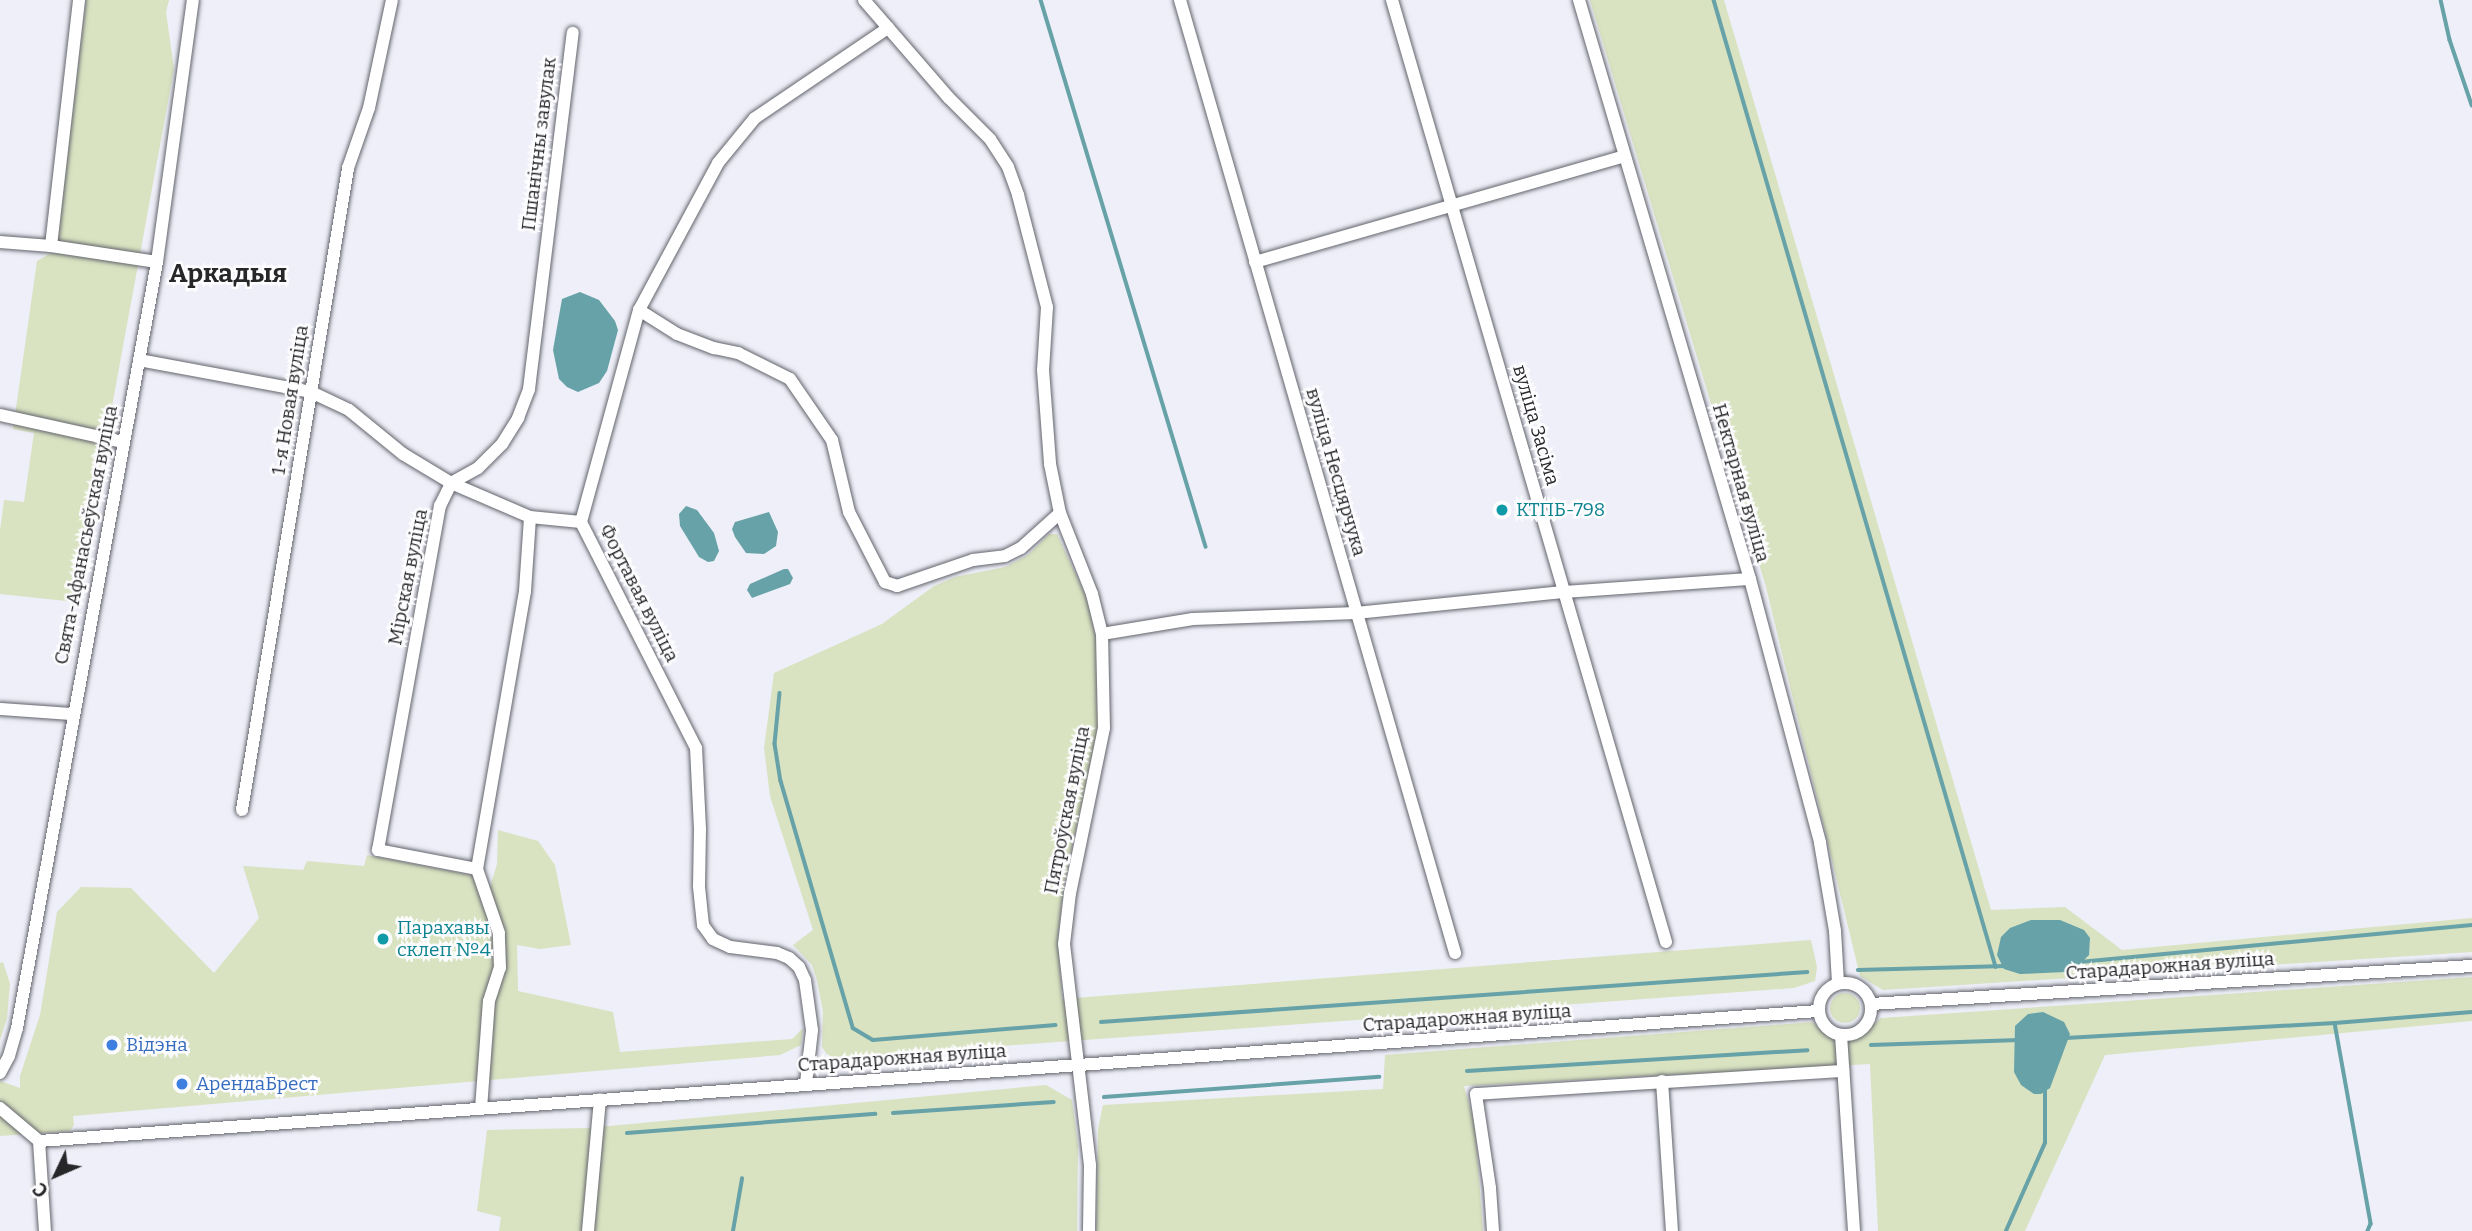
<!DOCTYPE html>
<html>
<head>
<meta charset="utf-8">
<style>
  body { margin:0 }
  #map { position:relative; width:2472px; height:1231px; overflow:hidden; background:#eeeff8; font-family:Bitter,serif }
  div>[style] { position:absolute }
  .green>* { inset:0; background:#d9e2c1 }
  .round { border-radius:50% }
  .water>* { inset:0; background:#66a2a7 }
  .stream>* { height:3.5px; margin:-1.75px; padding:0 1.75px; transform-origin:1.75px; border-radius:1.75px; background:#66a2a7 }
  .roads { filter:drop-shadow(0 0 2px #63646c) drop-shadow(0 0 2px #63646c) }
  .minor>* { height:12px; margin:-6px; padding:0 6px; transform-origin:6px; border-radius:6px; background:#fff }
  .minor>.ring { margin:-6px; padding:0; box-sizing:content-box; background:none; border:12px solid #fff; border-radius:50% }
  .dots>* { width:19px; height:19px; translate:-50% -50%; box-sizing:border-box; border:4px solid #fdfdff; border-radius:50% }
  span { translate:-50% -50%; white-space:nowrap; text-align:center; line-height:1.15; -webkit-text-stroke:5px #fdfdff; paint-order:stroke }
  .street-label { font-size:19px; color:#27272a }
  .culture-label { font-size:19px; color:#0d838f }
  .left { translate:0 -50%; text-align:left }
  .shop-label { font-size:19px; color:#366cbe }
  .district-label { font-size:26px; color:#27272a; font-weight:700 }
  .north { position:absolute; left:21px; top:1140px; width:70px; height:70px; -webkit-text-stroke:5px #fdfdff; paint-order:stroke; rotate:226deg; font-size:19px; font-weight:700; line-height:28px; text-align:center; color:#27272a }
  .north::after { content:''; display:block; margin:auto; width:24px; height:32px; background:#27272a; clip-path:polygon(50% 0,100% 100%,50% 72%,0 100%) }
</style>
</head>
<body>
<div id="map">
  <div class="green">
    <div style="clip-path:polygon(86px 0,169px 0,166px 12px,174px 69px,76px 602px,0 594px,0 531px,4px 500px,24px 502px,34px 433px,13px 429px,37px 261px,56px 250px)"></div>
    <div style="clip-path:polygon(1590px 0,1724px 0,1991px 910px,2065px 907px,2122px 950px,2472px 918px,2472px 952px,1883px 990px,1860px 976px,1766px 587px)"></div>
    <div style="clip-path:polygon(1049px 534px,1057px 534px,1089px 603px,1100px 662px,1100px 721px,1064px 884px,1058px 938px,1062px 999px,1811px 940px,1817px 967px,1815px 981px,1794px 988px,837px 1058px,828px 1056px,822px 1047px,823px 1012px,817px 980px,812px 965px,793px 945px,813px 930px,770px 796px,764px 748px,774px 673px,882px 624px,934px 586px,955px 577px,1005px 567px,1028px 555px)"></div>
    <div style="clip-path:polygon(498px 830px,538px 841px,555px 865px,571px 945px,540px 949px,517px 945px,518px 991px,613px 1012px,620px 1052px,792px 1039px,803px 1028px,801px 1045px,780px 1055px,73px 1116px,74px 1125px,70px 1131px,0 1136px,0 1081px,20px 1088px,20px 1076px,40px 1015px,57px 912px,81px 887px,131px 888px,214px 973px,259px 918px,243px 866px,303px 870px,307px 861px,364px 866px,367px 855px,471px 875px,490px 887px,497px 864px)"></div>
    <div style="clip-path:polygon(3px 962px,10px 984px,7px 1018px,0 1040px,0 963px)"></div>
    <div style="clip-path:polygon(2472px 977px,2472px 1021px,2105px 1055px,2025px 1231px,1878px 1231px,1870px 1064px,1464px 1086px,1475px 1125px,1483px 1231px,1096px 1231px,1098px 1129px,1103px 1105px,1383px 1089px,1385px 1055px,1812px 1022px,1830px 1037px,1859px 1037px,1881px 1018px)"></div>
    <div class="round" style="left:1830px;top:993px;width:30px;height:30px"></div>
    <div style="clip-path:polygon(1046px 1085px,1072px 1100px,1078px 1145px,1077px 1231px,499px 1231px,501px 1217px,477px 1211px,487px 1130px,588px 1128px)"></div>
  </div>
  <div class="water">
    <div style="clip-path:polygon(580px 292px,599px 300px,615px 321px,618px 330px,607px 371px,599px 383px,578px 392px,567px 387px,559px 379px,553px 350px,562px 299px)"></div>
    <div style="clip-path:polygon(686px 506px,697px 510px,714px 533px,719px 551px,714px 561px,708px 562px,699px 557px,680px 526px,679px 514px)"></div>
    <div style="clip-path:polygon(769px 512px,778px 532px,776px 546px,764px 554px,746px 553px,735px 537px,732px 529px,735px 522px)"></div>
    <div style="clip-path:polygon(784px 569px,788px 569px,793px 578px,790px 584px,752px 598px,747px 590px,750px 584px)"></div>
    <div style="clip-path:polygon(2031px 920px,2060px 920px,2084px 930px,2090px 938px,2089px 955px,2076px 968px,2066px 972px,2020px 974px,2004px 969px,1997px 955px,2001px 937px,2010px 928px)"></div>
    <div style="clip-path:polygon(2043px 1012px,2064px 1022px,2070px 1034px,2050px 1088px,2041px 1094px,2034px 1094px,2021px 1085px,2014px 1072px,2015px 1026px,2028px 1014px)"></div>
  </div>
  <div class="stream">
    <div style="left:1041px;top:0;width:571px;rotate:73.21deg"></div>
    <div style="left:1714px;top:0;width:1007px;rotate:73.74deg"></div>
    <div style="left:2441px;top:0;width:41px;rotate:77.3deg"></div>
    <div style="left:2450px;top:40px;width:69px;rotate:71.3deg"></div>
    <div style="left:780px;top:693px;width:51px;rotate:95.6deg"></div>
    <div style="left:775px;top:744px;width:37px;rotate:81deg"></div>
    <div style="left:781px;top:781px;width:257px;rotate:73.7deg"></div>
    <div style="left:853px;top:1028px;width:23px;rotate:31deg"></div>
    <div style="left:873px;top:1040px;width:183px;rotate:-4.7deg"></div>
    <div style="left:2080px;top:962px;width:394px;rotate:-5.4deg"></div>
    <div style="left:1858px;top:970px;width:148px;rotate:-1.5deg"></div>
    <div style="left:1101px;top:1022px;width:708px;rotate:-4.05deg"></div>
    <div style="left:2335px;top:1023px;width:204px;rotate:79.8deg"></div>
    <div style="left:2371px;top:1224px;width:8px;rotate:113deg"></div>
    <div style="left:2066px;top:1038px;width:269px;rotate:-3.2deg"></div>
    <div style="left:2335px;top:1023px;width:137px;rotate:-4.6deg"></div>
    <div style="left:1871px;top:1045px;width:148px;rotate:-1.9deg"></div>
    <div style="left:1467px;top:1071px;width:341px;rotate:-3.5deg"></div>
    <div style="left:1104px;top:1097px;width:276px;rotate:-4.2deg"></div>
    <div style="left:893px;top:1113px;width:161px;rotate:-3.9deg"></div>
    <div style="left:627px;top:1133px;width:249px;rotate:-4.4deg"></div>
    <div style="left:733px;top:1231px;width:53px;rotate:-80.2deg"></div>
    <div style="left:2006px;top:1231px;width:96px;rotate:-66.1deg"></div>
    <div style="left:2045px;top:1143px;width:52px;rotate:-90deg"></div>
  </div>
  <div class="roads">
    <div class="minor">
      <div style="left:864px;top:0;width:130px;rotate:49.1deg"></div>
      <div style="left:949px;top:98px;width:58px;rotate:45deg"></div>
      <div style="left:990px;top:139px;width:33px;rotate:57deg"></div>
      <div style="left:1008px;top:167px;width:30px;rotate:70deg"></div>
      <div style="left:1018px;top:195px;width:116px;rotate:75.5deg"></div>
      <div style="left:1047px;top:307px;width:63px;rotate:93.6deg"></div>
      <div style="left:1043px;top:370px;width:94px;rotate:85.7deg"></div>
      <div style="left:1050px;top:464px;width:50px;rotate:78.5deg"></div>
      <div style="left:1060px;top:513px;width:87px;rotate:68.4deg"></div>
      <div style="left:1092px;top:594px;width:41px;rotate:76deg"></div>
      <div style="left:1102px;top:634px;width:94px;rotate:88.8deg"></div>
      <div style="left:1104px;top:728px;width:168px;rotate:101.6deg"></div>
      <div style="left:1070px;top:893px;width:51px;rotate:96.7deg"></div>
      <div style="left:1064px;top:944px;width:223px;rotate:83.3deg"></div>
      <div style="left:1090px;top:1165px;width:66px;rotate:90.9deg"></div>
      <div style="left:1180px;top:0;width:992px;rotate:73.9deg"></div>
      <div style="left:1392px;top:0;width:981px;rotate:73.78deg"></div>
      <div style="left:1579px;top:0;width:604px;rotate:73.55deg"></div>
      <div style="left:1750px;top:579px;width:273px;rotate:75.1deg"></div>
      <div style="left:1820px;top:843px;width:89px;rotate:80.3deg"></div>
      <div style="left:1835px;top:931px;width:52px;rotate:86.7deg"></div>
      <div style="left:0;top:242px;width:51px;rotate:4.5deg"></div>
      <div style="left:51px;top:246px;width:107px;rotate:8.6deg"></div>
      <div style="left:51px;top:246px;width:248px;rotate:-83.5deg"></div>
      <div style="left:1255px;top:262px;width:384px;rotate:-16deg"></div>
      <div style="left:639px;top:310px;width:45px;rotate:32.3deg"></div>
      <div style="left:677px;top:334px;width:40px;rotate:21deg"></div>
      <div style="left:714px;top:348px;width:25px;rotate:12deg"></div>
      <div style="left:738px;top:353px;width:58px;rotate:26.6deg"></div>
      <div style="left:790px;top:379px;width:74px;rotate:55.5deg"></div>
      <div style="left:832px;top:440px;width:74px;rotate:76.7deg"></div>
      <div style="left:849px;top:512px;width:79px;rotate:62.8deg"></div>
      <div style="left:885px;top:582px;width:13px;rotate:18deg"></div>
      <div style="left:897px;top:586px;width:80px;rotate:-18.9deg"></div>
      <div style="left:973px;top:560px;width:32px;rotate:-7deg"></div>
      <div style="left:1005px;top:556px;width:18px;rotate:-27deg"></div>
      <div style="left:1021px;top:548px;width:52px;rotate:-41.9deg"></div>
      <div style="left:139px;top:360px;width:175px;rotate:10.5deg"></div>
      <div style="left:311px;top:392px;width:42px;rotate:25.3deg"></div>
      <div style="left:349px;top:410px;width:70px;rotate:39.2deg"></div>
      <div style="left:403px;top:454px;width:56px;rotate:31.1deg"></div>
      <div style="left:451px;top:483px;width:86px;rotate:23.3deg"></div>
      <div style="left:530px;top:517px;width:51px;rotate:5.6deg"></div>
      <div style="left:0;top:415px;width:126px;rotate:12.4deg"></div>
      <div style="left:1102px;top:634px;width:92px;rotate:-9.4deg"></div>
      <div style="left:1193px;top:619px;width:163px;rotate:-2.1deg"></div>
      <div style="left:1356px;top:613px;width:208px;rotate:-5.8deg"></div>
      <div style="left:1563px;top:592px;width:187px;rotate:-4deg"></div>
      <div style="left:0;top:709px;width:72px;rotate:4deg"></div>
      <div style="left:242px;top:810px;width:651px;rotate:-80.62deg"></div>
      <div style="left:348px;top:168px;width:64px;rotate:-70.7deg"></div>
      <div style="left:369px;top:108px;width:110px;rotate:-78deg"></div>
      <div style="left:477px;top:869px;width:101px;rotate:-169.1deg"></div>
      <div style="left:378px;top:850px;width:350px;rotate:-79.8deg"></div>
      <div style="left:440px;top:506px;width:25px;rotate:-64deg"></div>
      <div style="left:451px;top:483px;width:31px;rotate:-29deg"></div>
      <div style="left:478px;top:468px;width:34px;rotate:-45deg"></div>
      <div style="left:502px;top:444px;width:31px;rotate:-58deg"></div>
      <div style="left:518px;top:418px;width:31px;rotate:-69deg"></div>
      <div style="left:529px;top:389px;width:359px;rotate:-83deg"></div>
      <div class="ring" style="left:1819px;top:983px;width:40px;height:40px"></div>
      <div style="left:1871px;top:1004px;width:602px;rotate:-3.62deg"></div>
      <div style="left:1841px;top:1035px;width:196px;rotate:86.2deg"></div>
      <div style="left:0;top:1073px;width:19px;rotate:-62deg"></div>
      <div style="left:9px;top:1056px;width:29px;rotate:-74deg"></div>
      <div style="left:17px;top:1028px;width:779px;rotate:-79.64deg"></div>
      <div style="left:157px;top:262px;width:264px;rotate:-82.2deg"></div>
      <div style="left:1662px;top:1081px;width:150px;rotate:86.2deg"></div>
      <div style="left:806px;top:1083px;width:53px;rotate:-83.5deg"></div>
      <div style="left:812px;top:1030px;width:50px;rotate:-98deg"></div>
      <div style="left:805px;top:980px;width:14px;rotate:-115deg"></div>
      <div style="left:799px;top:967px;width:13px;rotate:-138deg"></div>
      <div style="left:789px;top:958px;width:13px;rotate:-157deg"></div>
      <div style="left:777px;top:953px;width:47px;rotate:-172.7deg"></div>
      <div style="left:730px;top:947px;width:19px;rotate:-155deg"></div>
      <div style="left:713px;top:939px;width:17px;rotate:-126deg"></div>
      <div style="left:703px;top:925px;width:39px;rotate:-96deg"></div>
      <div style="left:699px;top:886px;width:57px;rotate:-89deg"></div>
      <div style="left:700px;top:829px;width:81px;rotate:-92.8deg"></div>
      <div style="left:696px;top:748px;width:254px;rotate:-117deg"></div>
      <div style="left:581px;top:522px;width:220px;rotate:-74.7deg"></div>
      <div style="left:639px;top:310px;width:167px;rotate:-61.7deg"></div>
      <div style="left:718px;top:163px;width:58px;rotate:-50.6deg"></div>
      <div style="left:755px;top:118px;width:161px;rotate:-34.1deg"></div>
      <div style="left:0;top:1108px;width:51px;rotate:40.2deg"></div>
      <div style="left:39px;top:1141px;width:1784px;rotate:-4.18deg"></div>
      <div style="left:481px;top:1109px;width:108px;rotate:-85.8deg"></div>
      <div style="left:489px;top:1001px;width:35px;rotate:-72deg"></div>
      <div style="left:500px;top:968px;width:35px;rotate:-92deg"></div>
      <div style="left:499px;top:933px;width:68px;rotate:-109deg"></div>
      <div style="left:477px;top:869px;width:282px;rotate:-80.2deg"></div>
      <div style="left:525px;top:591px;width:74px;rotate:-86.1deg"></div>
      <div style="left:39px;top:1141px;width:90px;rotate:86.2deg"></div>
      <div style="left:588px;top:1231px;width:132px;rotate:-84.8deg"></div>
      <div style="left:1493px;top:1231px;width:43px;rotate:-94deg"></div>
      <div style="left:1490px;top:1188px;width:95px;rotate:-98.5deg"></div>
      <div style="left:1476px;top:1094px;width:368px;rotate:-3.6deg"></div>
    </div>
  </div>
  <div class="dots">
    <div style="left:1502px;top:510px;background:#0f9aa8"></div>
    <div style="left:383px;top:939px;background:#0f9aa8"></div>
    <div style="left:112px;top:1045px;background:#3f7fe0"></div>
    <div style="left:182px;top:1084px;background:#3f7fe0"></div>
  </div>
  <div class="street-label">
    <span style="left:539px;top:144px;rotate:-83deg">Пшанічны завулак</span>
    <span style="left:290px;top:400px;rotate:-81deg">1-я Новая вуліца</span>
    <span style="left:1536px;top:425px;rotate:74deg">вуліца Засіма</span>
    <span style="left:1336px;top:472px;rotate:74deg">вуліца Несцярчука</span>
    <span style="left:1741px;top:483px;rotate:74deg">Нектарная вуліца</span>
    <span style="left:86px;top:535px;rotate:-79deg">Свята-Афанасьеўская вуліца</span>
    <span style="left:408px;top:577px;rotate:-79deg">Мірская вуліца</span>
    <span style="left:639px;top:593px;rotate:63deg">Фортавая вуліца</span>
    <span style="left:1067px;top:810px;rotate:-79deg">Пятроўская вуліца</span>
    <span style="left:2170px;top:966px;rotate:-4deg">Старадарожная вуліца</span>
    <span style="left:1467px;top:1018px;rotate:-4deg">Старадарожная вуліца</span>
    <span style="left:902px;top:1058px;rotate:-4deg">Старадарожная вуліца</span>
  </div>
  <div class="culture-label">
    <span class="left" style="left:1516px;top:510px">КТПБ-798</span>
    <span class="left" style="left:397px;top:939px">Парахавы<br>склеп №4</span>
  </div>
  <div class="shop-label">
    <span class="left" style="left:126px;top:1045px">Відэна</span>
    <span class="left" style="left:196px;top:1084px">АрендаБрест</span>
  </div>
  <div class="district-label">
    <span style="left:228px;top:274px">Аркадыя</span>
  </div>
  <div class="north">С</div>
</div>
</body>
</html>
